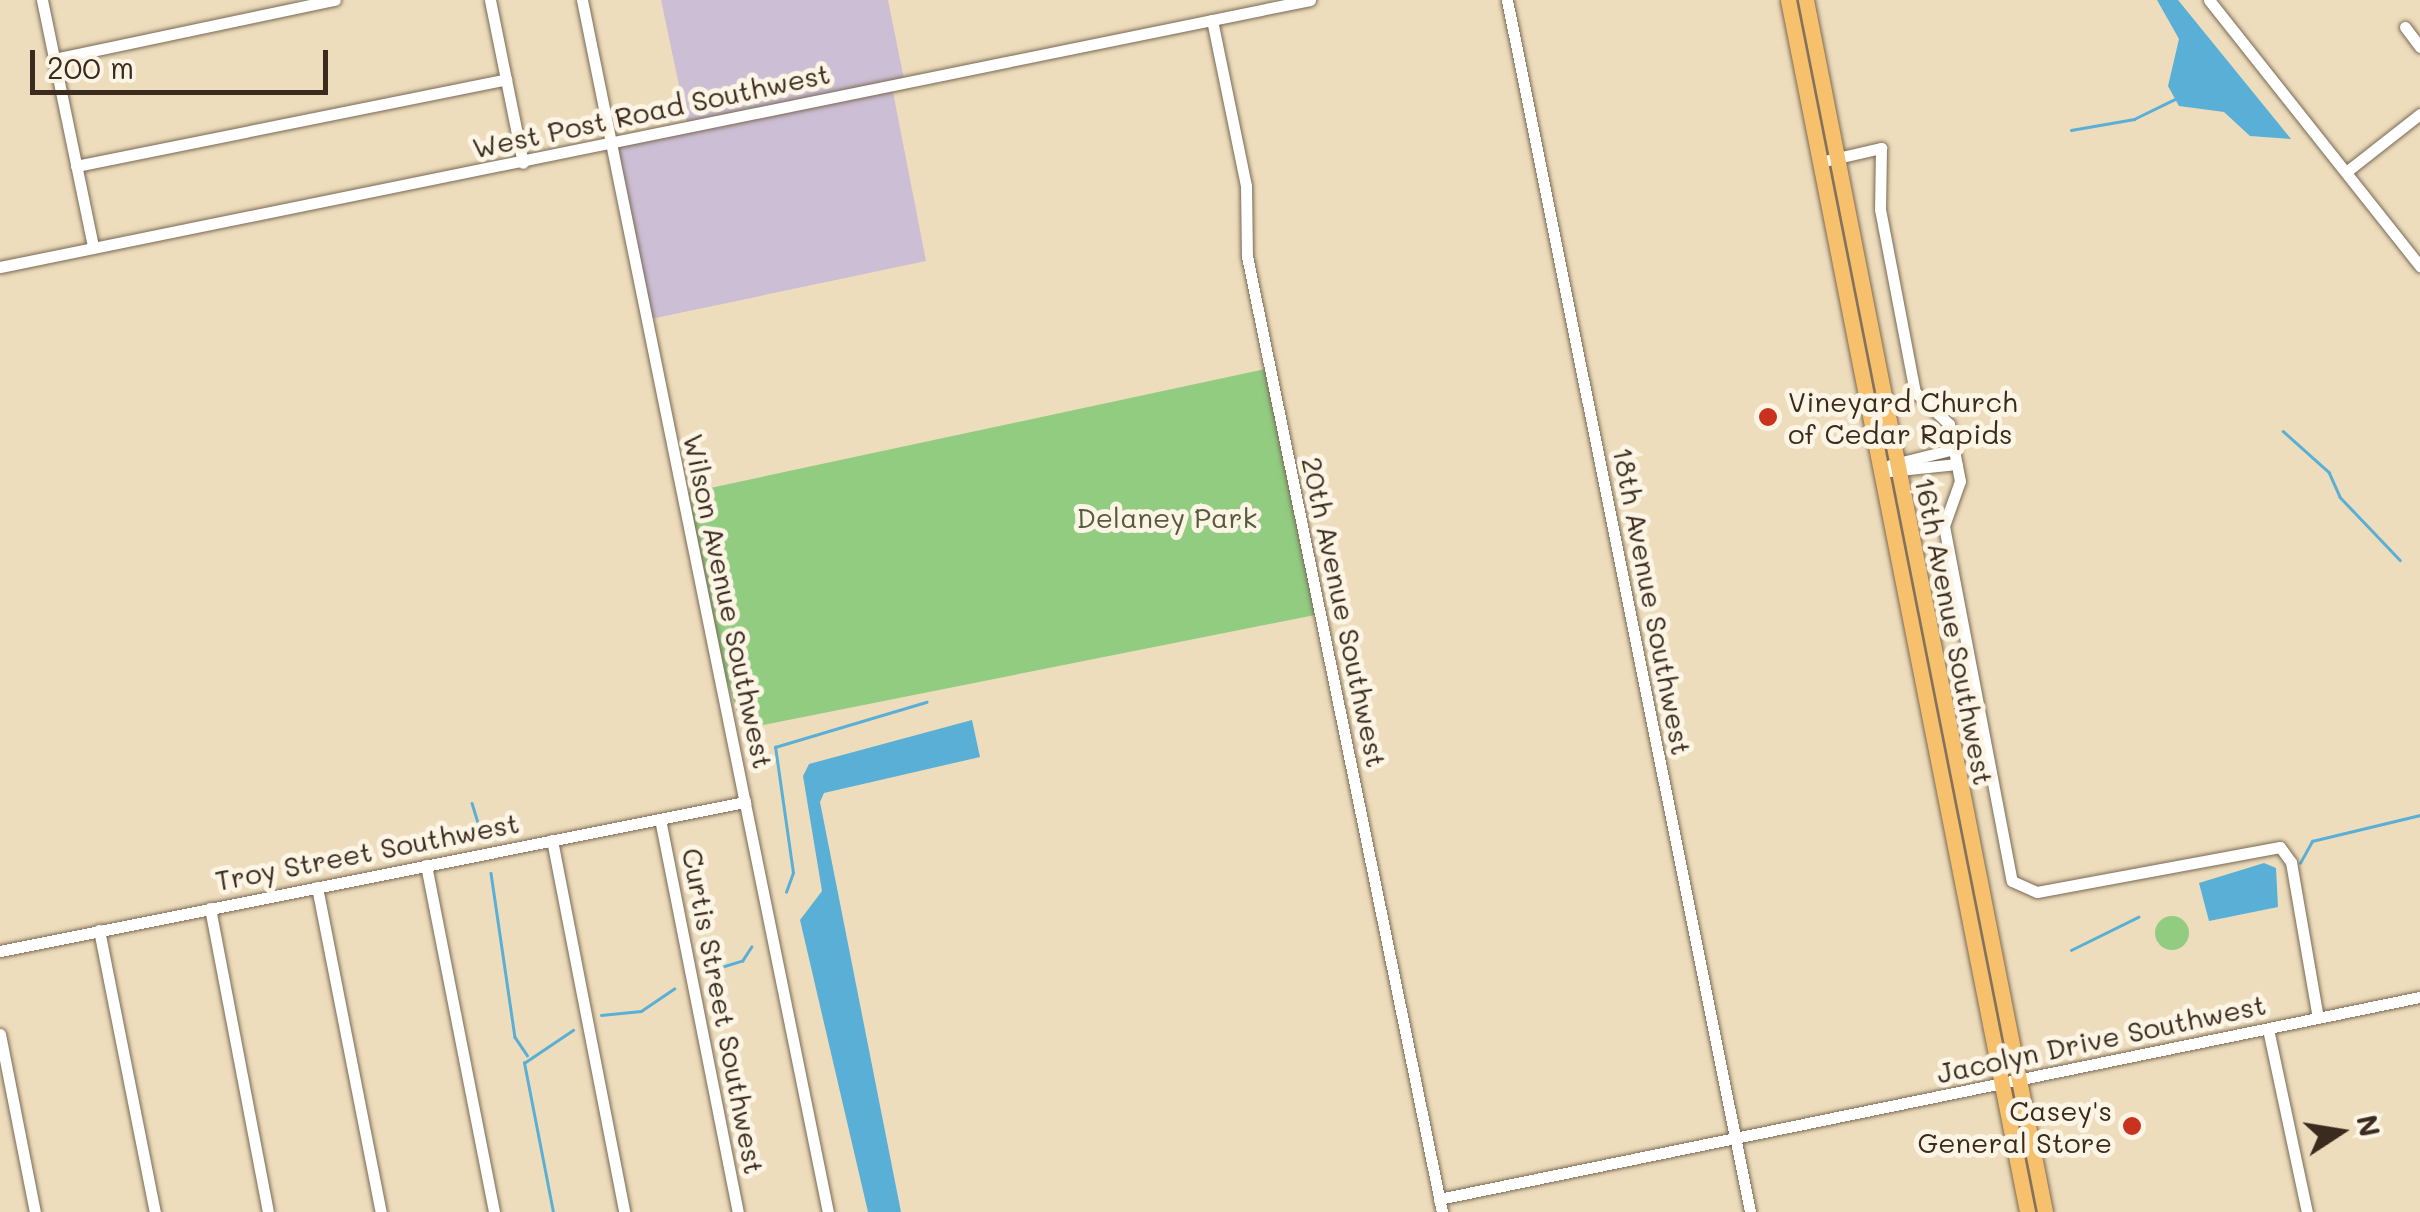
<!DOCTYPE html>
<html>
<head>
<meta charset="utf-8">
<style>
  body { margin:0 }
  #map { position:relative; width:2420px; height:1212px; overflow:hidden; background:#eeddbc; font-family:Mali,sans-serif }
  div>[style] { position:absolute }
  .industrial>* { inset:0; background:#ccbed4 }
  .green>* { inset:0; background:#91cc81 }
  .round { border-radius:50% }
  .water>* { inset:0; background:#5aafd6 }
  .stream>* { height:2.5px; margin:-1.25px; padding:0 1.25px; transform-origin:1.25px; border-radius:1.25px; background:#5aafd6 }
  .roads { filter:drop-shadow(0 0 2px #7a6955) drop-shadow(0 0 2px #7a6955) }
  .minor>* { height:11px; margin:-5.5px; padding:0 5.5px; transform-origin:5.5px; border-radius:5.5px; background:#fff }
  .major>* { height:15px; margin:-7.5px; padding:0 7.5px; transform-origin:7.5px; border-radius:7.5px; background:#f7c06c }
  .dots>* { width:28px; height:28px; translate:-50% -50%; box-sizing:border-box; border:5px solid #fcf5e5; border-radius:50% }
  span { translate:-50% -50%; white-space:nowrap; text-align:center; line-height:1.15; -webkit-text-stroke:10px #fcf5e5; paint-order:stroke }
  .street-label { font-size:28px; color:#3b2a1e }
  .poi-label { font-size:28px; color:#3b2a1e }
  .left { translate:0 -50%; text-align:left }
  .right { translate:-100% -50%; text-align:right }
  .park-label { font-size:28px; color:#555b3c }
  .north { position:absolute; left:2290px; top:1082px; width:100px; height:100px; -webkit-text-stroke:8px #fcf5e5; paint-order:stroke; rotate:78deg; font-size:28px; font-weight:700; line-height:40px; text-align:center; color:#3b2a1e }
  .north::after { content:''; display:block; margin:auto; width:35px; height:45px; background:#3b2a1e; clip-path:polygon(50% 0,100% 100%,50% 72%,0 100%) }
  .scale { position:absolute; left:30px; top:50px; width:298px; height:45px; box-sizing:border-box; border:5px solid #3b2a1e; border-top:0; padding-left:12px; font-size:30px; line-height:35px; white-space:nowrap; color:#3b2a1e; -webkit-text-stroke:8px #fcf5e5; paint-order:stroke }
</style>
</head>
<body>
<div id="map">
  <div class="industrial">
    <div style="clip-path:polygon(661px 0,888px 0,905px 84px,892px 87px,926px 261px,646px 320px,611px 144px,688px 128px)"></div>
  </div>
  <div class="green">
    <div style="clip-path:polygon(1270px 368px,1320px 614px,743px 729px,711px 634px,682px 494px)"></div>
    <div class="round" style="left:2155px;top:916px;width:34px;height:34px"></div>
  </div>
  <div class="water">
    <div style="clip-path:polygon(2157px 0,2178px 0,2291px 139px,2250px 136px,2224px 112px,2179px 106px,2168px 86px,2179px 39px)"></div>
    <div style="clip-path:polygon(972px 720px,980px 757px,824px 793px,820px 802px,901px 1212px,868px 1212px,800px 920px,822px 891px,803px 776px,809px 764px)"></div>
    <div style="clip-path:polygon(2264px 863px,2276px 868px,2278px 907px,2209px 921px,2199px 883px)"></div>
  </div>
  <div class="stream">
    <div style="left:2071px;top:130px;width:64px;rotate:-9.9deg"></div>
    <div style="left:2134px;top:119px;width:46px;rotate:-26deg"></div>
    <div style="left:2283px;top:431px;width:62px;rotate:41.7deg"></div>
    <div style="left:2329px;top:472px;width:27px;rotate:66deg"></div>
    <div style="left:2340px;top:497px;width:87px;rotate:46.4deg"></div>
    <div style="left:472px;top:803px;width:37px;rotate:73deg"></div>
    <div style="left:2300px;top:863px;width:25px;rotate:-61deg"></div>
    <div style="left:2312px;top:841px;width:111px;rotate:-13.5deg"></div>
    <div style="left:491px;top:873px;width:166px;rotate:81.7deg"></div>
    <div style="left:515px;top:1037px;width:22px;rotate:56deg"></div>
    <div style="left:786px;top:892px;width:20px;rotate:-70deg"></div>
    <div style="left:793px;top:873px;width:127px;rotate:-98.1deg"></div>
    <div style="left:775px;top:747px;width:158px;rotate:-16.6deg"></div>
    <div style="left:2071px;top:950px;width:75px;rotate:-26.2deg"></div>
    <div style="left:705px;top:972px;width:39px;rotate:-17deg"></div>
    <div style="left:742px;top:961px;width:17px;rotate:-57deg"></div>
    <div style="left:601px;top:1015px;width:40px;rotate:-5.7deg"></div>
    <div style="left:641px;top:1011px;width:40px;rotate:-34deg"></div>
    <div style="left:553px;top:1212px;width:152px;rotate:-101deg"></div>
    <div style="left:524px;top:1063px;width:59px;rotate:-34deg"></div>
  </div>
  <div class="roads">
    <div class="minor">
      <div style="left:42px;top:0;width:252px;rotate:78.3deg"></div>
      <div style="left:490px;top:0;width:166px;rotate:78.6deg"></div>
      <div style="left:582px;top:0;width:1237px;rotate:78.53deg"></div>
      <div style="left:1507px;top:0;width:1236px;rotate:78.66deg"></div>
      <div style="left:2209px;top:0;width:340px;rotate:51.6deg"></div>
      <div style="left:1212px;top:20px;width:169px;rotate:78.4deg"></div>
      <div style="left:1246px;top:186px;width:70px;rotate:89.2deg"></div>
      <div style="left:1247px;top:256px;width:976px;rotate:78.47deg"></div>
      <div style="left:2405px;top:27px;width:25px;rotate:53deg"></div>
      <div style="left:54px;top:59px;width:287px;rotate:-11.9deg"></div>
      <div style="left:1820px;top:162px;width:63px;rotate:-12.9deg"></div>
      <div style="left:1881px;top:148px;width:61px;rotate:90.9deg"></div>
      <div style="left:1880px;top:209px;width:186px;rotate:79.2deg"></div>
      <div style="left:1915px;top:392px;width:47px;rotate:43.3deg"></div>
      <div style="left:1949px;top:424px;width:58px;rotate:79.1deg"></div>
      <div style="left:1960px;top:481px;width:48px;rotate:109.6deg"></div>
      <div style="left:1944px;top:526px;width:361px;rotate:79.2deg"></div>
      <div style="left:2012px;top:881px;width:27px;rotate:24deg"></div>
      <div style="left:2037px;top:892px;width:247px;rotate:-10.5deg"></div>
      <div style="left:2280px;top:847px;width:19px;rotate:54deg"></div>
      <div style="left:2291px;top:862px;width:158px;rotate:80.2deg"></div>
      <div style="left:76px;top:166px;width:439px;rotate:-11.4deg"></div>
      <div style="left:2346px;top:172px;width:94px;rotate:-38.1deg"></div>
      <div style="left:0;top:267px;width:1337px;rotate:-11.52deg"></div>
      <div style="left:1890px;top:465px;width:66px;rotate:-14deg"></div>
      <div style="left:1880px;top:472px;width:77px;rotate:-5.9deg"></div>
      <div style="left:660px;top:819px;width:401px;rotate:78.8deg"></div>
      <div style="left:552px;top:840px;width:379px;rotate:79deg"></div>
      <div style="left:426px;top:865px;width:354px;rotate:78.9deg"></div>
      <div style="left:317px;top:887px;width:331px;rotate:78.9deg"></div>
      <div style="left:210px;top:908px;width:309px;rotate:79.2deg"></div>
      <div style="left:99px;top:930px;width:288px;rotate:78.8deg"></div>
      <div style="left:0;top:951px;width:760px;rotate:-11.31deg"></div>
      <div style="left:2268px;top:1029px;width:187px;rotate:78deg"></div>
      <div style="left:0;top:1034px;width:181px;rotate:78.9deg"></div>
      <div style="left:1439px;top:1199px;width:1002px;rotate:-11.64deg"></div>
    </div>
    <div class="major">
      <div style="left:1788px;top:0;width:1235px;rotate:78.84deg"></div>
      <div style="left:1806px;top:0;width:1235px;rotate:78.84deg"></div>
    </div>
  </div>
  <div class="dots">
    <div style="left:1768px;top:417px;background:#c8321e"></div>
    <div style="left:2132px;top:1126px;background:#c8321e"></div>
  </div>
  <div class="street-label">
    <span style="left:651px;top:110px;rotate:-12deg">West Post Road Southwest</span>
    <span style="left:729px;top:601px;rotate:78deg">Wilson Avenue Southwest</span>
    <span style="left:1653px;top:601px;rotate:79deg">18th Avenue Southwest</span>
    <span style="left:1345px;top:612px;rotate:78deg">20th Avenue Southwest</span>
    <span style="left:1955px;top:631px;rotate:79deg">16th Avenue Southwest</span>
    <span style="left:367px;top:851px;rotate:-11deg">Troy Street Southwest</span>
    <span style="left:724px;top:1011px;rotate:79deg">Curtis Street Southwest</span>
    <span style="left:2101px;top:1038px;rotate:-12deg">Jacolyn Drive Southwest</span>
  </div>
  <div class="poi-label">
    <span class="left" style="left:1788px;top:417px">Vineyard Church<br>of Cedar Rapids</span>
    <span class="right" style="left:2112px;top:1126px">Casey's<br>General Store</span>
  </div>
  <div class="park-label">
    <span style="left:1167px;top:517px">Delaney Park</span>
  </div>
  <div class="north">N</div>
  <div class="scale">200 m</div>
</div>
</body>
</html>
